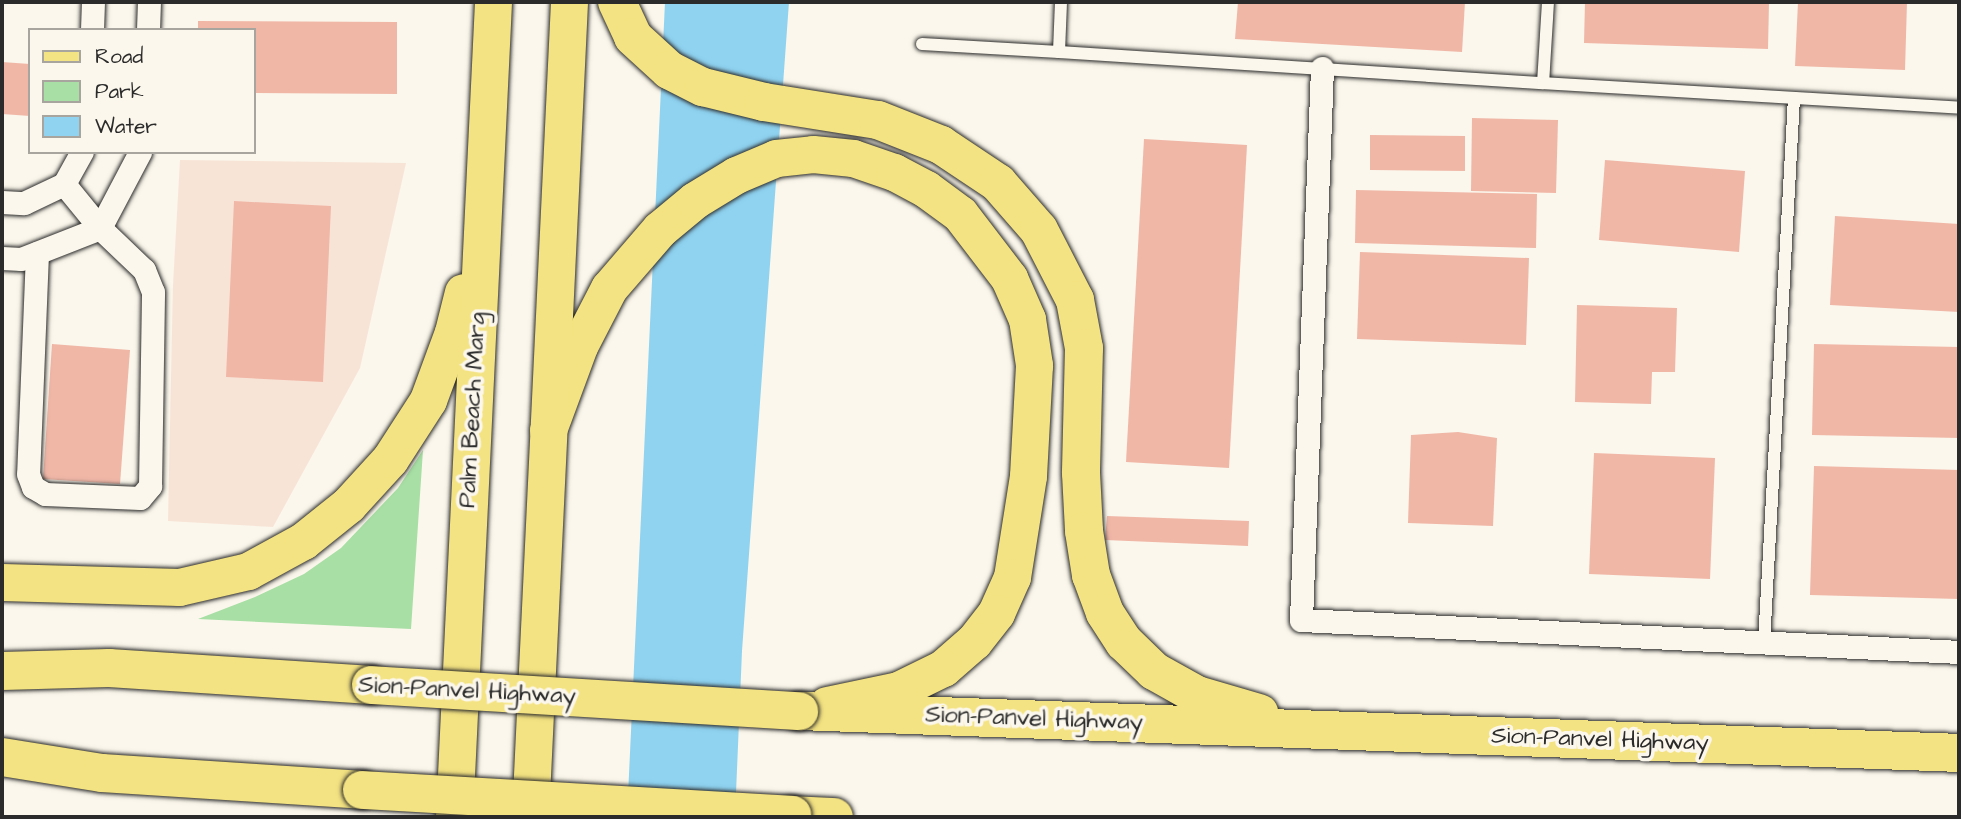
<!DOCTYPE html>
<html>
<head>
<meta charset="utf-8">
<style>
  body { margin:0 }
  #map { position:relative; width:1961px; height:819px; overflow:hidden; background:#fbf7ec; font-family:"Architects Daughter",sans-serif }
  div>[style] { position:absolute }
  .built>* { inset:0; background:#f8e4d7 }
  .green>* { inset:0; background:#a7dfa4 }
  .water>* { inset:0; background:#8fd3f1 }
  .building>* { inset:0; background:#f0b7a7 }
  .roads { filter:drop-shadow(0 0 2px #2b2b2b) drop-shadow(0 0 2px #2b2b2b) }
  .service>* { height:12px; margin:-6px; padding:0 6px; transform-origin:6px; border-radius:6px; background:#fbf7ec }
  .minor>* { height:23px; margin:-11.5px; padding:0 11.5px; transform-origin:11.5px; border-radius:11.5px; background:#fbf7ec }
  .primary>* { height:37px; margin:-18.5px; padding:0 18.5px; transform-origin:18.5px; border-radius:18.5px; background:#f4e382 }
  .motorway>* { height:38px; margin:-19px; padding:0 19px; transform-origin:19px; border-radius:19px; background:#f4e382 }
  .bridges { filter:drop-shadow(0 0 2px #2b2b2b) drop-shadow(0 0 2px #2b2b2b) }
  .motorway-bridge>* { height:38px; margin:-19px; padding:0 19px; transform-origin:19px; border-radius:19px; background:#f4e382 }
  span { translate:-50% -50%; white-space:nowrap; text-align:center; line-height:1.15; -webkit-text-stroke:7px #fbf7ec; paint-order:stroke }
  .street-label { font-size:24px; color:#2b2b2b }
  .frame { position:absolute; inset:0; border:4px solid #2b2b2b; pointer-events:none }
  .legend { position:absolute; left:28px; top:28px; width:228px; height:126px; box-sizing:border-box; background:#fbf7ec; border:2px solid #a8a59f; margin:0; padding:9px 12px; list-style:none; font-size:21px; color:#2b2b2b }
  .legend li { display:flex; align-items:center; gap:14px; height:35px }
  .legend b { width:35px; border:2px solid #a8a59f }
</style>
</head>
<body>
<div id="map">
  <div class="built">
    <div style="clip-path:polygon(180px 160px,406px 163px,360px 368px,273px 527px,168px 521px,173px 285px)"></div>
  </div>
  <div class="green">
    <div style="clip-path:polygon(423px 450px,411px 629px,198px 619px,255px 597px,304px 574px,341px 548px,398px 488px)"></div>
  </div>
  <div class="water">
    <div style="clip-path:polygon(665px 2px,789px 2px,742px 651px,735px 817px,627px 817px)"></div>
  </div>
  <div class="building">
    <div style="clip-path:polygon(1238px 2px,1465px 2px,1462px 52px,1235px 39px)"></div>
    <div style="clip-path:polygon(1585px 2px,1769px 2px,1768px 49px,1584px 43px)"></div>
    <div style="clip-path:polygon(1798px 2px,1907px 2px,1905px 70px,1795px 66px)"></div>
    <div style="clip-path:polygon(198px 21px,397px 22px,397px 94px,254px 93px,254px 30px,198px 30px)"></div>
    <div style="clip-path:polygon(2px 62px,30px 64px,30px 116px,2px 114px)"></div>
    <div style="clip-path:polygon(1472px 118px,1558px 120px,1556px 193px,1471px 191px)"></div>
    <div style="clip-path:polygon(1370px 135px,1465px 136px,1465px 171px,1370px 170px)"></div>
    <div style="clip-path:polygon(1144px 139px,1247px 145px,1229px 468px,1126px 462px)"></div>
    <div style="clip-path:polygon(1605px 160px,1745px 171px,1739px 252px,1599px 240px)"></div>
    <div style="clip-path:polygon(1356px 190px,1537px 194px,1536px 248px,1355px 243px)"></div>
    <div style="clip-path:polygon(234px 201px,331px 206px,323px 382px,226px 377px)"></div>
    <div style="clip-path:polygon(1835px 216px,1959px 224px,1959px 312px,1830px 305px)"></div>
    <div style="clip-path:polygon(1360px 252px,1529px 258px,1526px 345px,1357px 339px)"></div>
    <div style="clip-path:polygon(1577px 305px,1677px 308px,1675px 372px,1652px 372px,1651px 404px,1575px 402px)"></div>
    <div style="clip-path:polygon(52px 344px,130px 350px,120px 484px,43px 479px)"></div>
    <div style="clip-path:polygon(1814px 344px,1959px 347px,1959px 438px,1812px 435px)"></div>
    <div style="clip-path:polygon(1458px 432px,1497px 438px,1493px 526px,1408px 523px,1411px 435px)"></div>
    <div style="clip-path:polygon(1594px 453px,1715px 458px,1710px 579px,1589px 574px)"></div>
    <div style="clip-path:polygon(1814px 466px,1959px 470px,1959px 599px,1810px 595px)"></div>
    <div style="clip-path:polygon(1107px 516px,1249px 521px,1248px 546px,1105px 540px)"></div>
  </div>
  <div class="roads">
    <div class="service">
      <div style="left:1061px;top:2px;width:50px;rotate:92.3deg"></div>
      <div style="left:1059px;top:52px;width:485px;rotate:3.7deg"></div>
      <div style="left:1548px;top:2px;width:81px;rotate:93.5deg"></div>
      <div style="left:1543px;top:83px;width:417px;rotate:3.4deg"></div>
      <div style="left:922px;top:44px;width:137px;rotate:3.3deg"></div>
      <div style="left:1764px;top:643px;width:546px;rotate:-86.85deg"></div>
    </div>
    <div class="minor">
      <div style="left:92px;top:30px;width:28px;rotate:-88deg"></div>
      <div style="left:148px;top:30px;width:28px;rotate:-88deg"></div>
      <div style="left:1322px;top:68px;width:552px;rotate:92.18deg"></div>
      <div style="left:1301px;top:620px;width:659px;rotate:2.78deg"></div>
      <div style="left:2px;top:202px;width:22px;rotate:3deg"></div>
      <div style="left:24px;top:203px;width:44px;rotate:-25.4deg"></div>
      <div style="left:64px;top:184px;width:37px;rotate:-61deg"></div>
      <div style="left:37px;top:253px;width:221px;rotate:92.3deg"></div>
      <div style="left:28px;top:474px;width:14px;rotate:69deg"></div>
      <div style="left:33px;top:487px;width:14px;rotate:30deg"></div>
      <div style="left:45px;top:494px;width:95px;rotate:2.4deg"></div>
      <div style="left:140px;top:498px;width:16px;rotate:-50deg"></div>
      <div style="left:150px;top:486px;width:194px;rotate:-89.1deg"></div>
      <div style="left:153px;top:292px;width:24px;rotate:-112deg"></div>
      <div style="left:144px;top:270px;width:61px;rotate:-136.3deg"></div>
      <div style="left:100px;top:228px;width:57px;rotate:-129.3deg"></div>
      <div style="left:2px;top:258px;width:19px;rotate:3deg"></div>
      <div style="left:21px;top:259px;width:85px;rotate:-21.4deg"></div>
      <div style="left:100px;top:228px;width:86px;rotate:-62.2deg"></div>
    </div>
    <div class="primary">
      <div style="left:548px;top:430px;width:90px;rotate:-69.7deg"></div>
      <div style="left:579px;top:346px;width:65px;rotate:-62.7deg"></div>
      <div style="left:609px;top:288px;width:78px;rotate:-49.2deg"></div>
      <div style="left:660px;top:229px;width:45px;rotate:-39.6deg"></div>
      <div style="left:695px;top:200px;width:48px;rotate:-31.4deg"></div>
      <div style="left:736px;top:175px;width:43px;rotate:-23deg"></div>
      <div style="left:776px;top:158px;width:37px;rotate:-6deg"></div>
      <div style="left:813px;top:154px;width:40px;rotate:5.7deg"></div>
      <div style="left:853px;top:158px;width:43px;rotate:18.9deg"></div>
      <div style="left:894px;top:172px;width:36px;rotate:28deg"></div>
      <div style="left:926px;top:189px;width:42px;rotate:36.3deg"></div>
      <div style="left:960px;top:214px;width:81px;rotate:52.6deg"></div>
      <div style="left:1009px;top:278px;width:45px;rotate:66.3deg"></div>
      <div style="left:1027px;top:319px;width:47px;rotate:81.3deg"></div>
      <div style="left:1034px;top:365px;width:111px;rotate:93.1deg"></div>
      <div style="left:1028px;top:476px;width:102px;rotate:99deg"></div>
      <div style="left:1012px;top:577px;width:39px;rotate:114deg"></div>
      <div style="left:996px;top:613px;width:36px;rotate:128deg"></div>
      <div style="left:974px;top:641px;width:41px;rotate:138.9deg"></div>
      <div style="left:943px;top:668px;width:50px;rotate:153.9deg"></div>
      <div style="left:898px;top:690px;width:73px;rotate:168.1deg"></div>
      <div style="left:2px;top:582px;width:177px;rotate:1.6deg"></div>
      <div style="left:179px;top:587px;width:71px;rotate:-13.1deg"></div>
      <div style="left:248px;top:571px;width:63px;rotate:-28.6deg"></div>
      <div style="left:303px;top:541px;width:58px;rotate:-38.7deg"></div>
      <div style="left:348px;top:505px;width:62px;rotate:-47.6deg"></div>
      <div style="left:390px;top:459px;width:70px;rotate:-57.2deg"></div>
      <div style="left:428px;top:400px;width:72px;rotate:-69.8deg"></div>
      <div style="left:453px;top:332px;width:41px;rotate:-76deg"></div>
      <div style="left:454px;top:817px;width:816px;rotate:-87.26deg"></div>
      <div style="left:530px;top:817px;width:816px;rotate:-87.26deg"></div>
    </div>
    <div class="motorway">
      <div style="left:617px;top:2px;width:38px;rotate:65deg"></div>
      <div style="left:633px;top:37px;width:49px;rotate:42.5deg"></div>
      <div style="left:669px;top:70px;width:38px;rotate:27deg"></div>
      <div style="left:703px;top:87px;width:63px;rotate:13.8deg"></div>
      <div style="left:764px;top:102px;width:115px;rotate:9deg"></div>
      <div style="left:878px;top:120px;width:68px;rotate:21.6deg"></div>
      <div style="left:941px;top:145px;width:69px;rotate:33.7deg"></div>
      <div style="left:998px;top:183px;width:62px;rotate:48.9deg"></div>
      <div style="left:1039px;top:230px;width:79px;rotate:62.8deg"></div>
      <div style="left:1075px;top:300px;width:49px;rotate:79.4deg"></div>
      <div style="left:1084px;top:348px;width:125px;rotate:91.4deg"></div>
      <div style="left:1081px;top:473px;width:58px;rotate:87deg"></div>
      <div style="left:1084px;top:531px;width:45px;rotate:81deg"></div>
      <div style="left:1091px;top:575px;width:40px;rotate:69.8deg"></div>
      <div style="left:1105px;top:613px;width:35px;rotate:57deg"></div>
      <div style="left:1124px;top:642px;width:42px;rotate:44deg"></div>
      <div style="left:1154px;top:671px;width:49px;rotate:29.2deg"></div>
      <div style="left:1197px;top:695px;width:65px;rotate:16.2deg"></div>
      <div style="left:2px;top:671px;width:107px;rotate:-1.6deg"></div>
      <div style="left:109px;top:668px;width:263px;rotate:3.7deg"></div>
      <div style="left:799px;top:711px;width:1161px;rotate:2.07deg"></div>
      <div style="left:2px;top:757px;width:101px;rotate:9.1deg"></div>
      <div style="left:102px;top:773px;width:261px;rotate:3.7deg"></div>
      <div style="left:792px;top:815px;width:42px;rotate:2.7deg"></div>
    </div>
  </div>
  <div class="bridges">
    <div class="motorway-bridge">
      <div style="left:371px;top:685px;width:429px;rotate:3.5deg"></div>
      <div style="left:362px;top:790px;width:431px;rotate:3.3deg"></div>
    </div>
  </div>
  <div class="street-label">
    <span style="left:473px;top:410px;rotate:-87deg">Palm Beach Marg</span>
    <span style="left:467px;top:691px;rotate:3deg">Sion-Panvel Highway</span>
    <span style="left:1034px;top:719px;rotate:2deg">Sion-Panvel Highway</span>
    <span style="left:1600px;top:740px;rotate:2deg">Sion-Panvel Highway</span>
  </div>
  <div class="frame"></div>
  <ul class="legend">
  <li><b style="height:9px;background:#f4e382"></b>Road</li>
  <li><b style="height:19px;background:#a7dfa4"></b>Park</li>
  <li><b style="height:19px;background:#8fd3f1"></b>Water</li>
  </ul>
</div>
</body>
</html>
